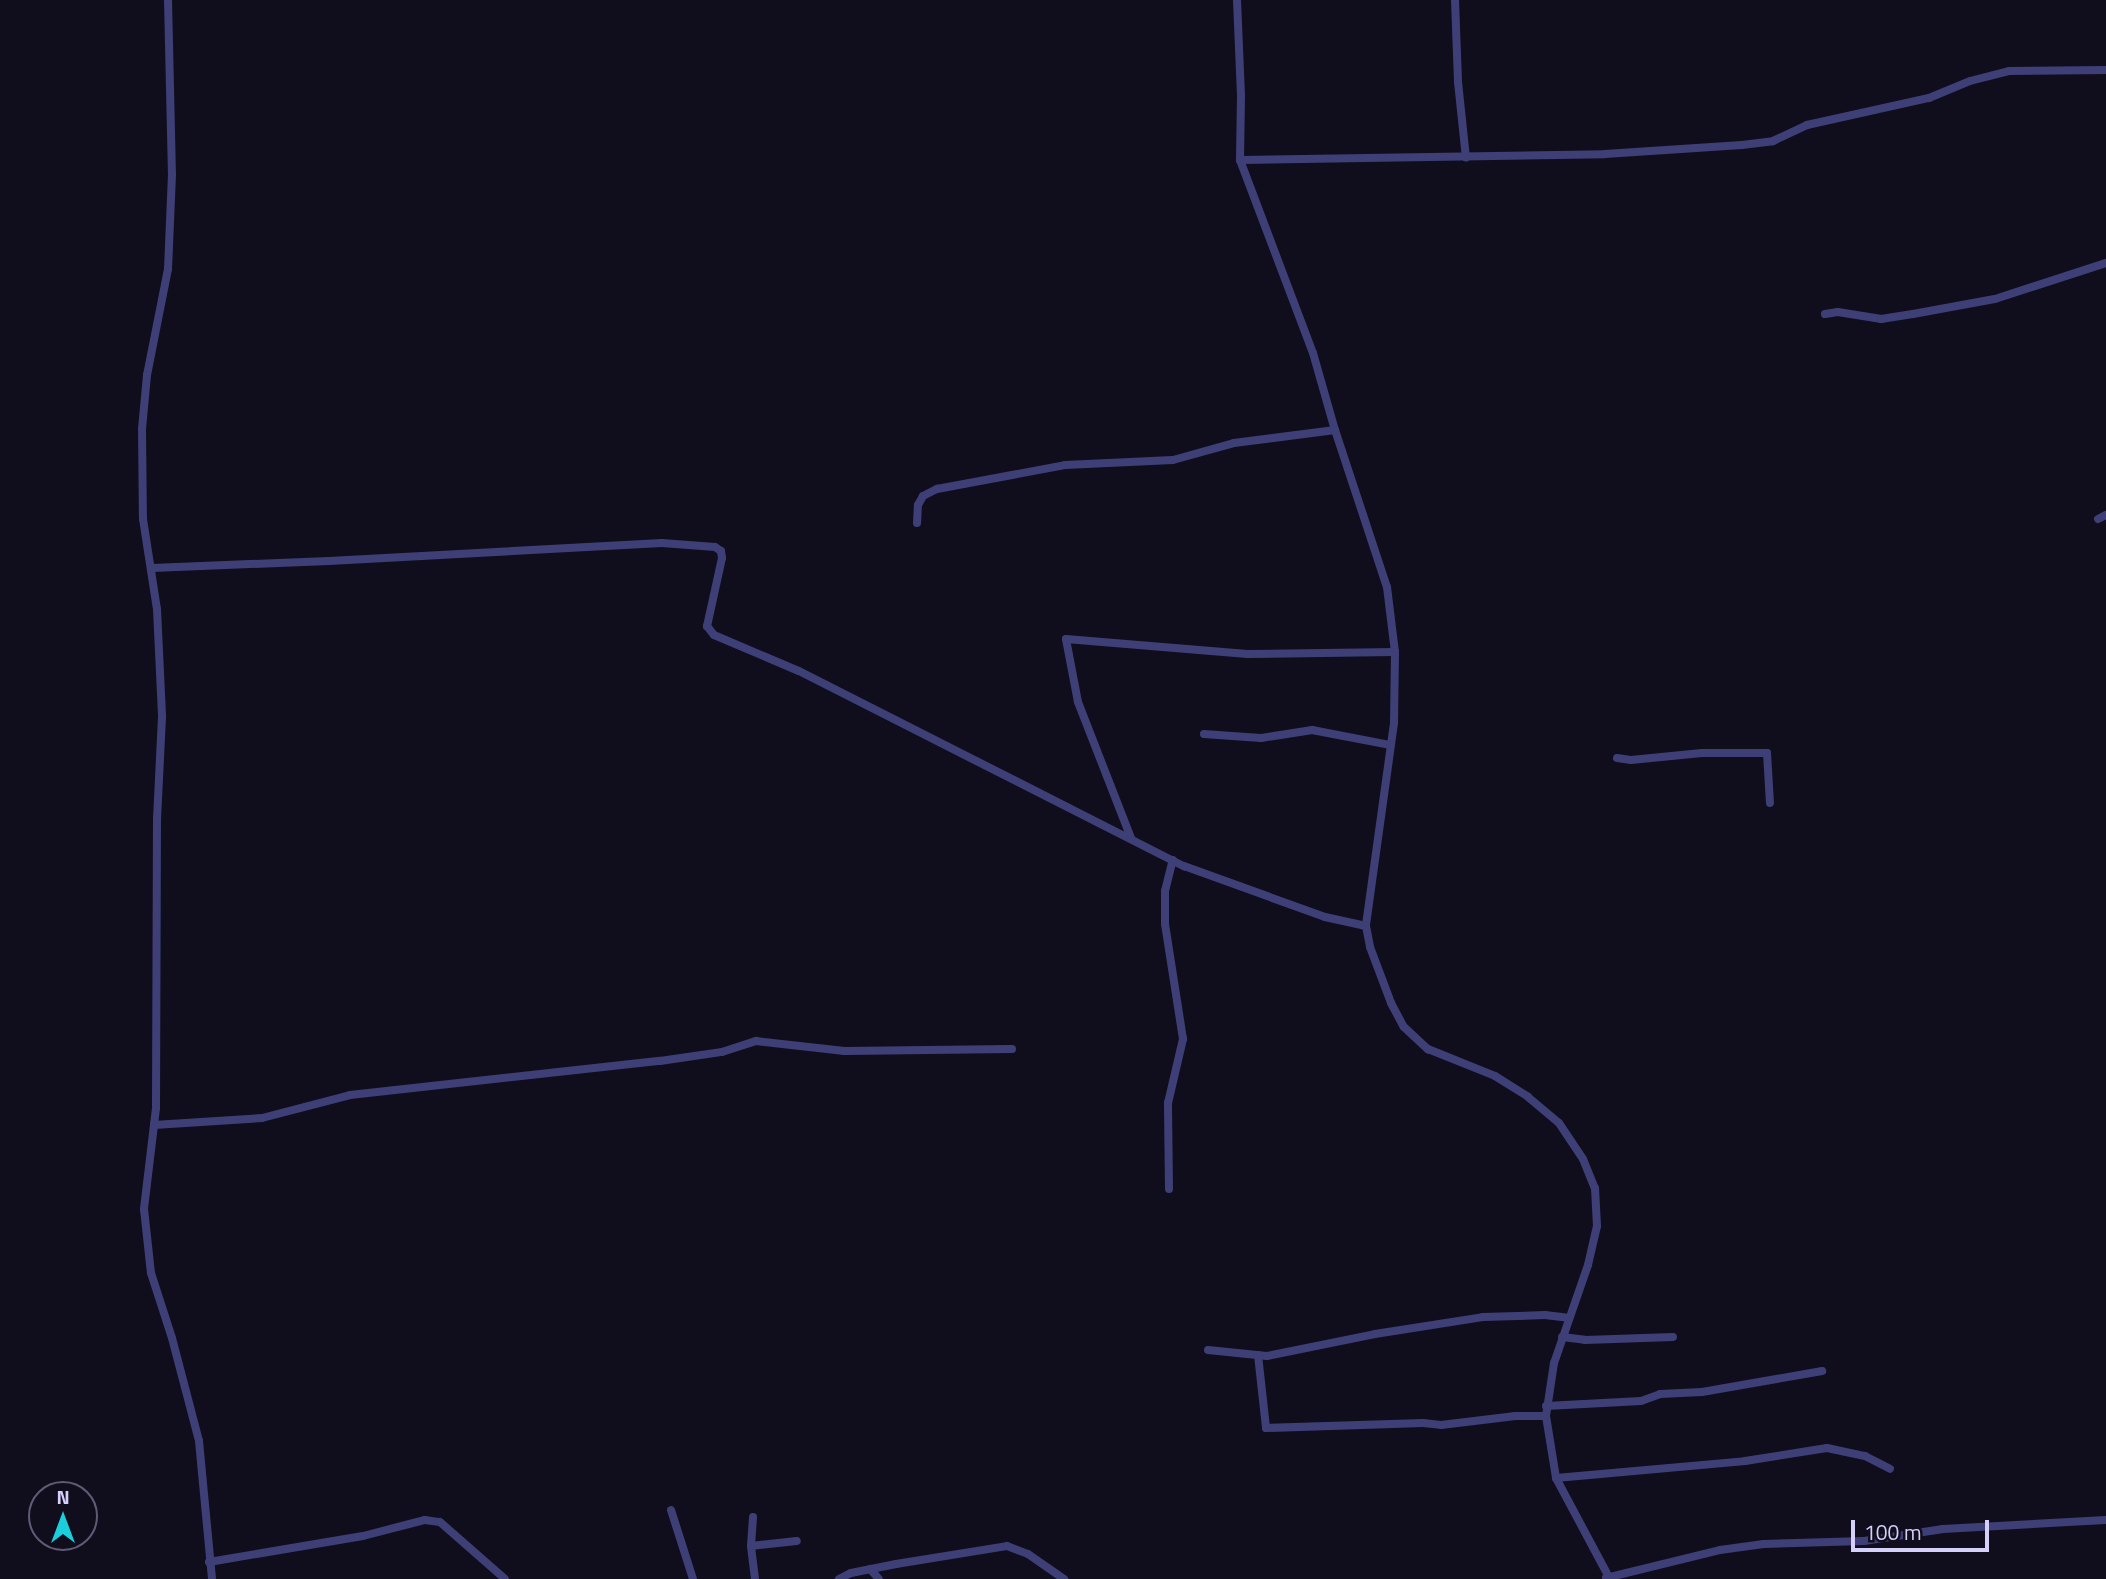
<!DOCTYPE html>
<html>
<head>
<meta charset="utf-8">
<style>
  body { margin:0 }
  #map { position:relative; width:2106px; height:1579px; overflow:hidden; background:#100e1d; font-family:"Titillium Web",sans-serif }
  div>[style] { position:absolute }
  .minor>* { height:8px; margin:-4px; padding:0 4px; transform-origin:4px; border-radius:4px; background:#3f3f77 }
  span { translate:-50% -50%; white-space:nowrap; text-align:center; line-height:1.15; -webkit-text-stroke:6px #100e1d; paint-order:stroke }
  .north { position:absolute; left:28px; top:1481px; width:70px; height:70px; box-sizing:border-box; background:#100e1d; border:2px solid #5e5c75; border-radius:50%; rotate:0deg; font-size:19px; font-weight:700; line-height:28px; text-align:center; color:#d4d0f9 }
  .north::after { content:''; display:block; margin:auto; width:24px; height:32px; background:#1acfdb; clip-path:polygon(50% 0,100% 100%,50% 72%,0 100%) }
  .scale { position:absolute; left:1851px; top:1520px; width:138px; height:32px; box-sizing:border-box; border:4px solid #d4d0f9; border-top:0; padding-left:9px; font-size:21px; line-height:24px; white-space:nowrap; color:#d4d0f9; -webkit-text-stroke:5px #100e1d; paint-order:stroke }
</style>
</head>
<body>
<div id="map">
  <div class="minor">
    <div style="left:168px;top:0;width:174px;rotate:88.7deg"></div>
    <div style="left:172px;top:174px;width:95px;rotate:92.4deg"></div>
    <div style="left:168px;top:269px;width:108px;rotate:101.2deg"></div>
    <div style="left:147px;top:375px;width:54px;rotate:95.3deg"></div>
    <div style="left:142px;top:429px;width:90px;rotate:89.4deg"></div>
    <div style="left:143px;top:519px;width:91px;rotate:81.2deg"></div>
    <div style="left:157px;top:609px;width:108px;rotate:87.3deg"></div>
    <div style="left:162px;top:717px;width:102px;rotate:92.8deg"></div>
    <div style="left:157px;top:819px;width:289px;rotate:90.2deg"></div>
    <div style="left:156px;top:1108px;width:102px;rotate:96.8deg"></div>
    <div style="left:144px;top:1209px;width:64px;rotate:83.8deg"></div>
    <div style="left:151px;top:1273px;width:68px;rotate:72.1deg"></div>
    <div style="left:172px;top:1338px;width:106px;rotate:75.3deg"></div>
    <div style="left:199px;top:1441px;width:139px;rotate:84.6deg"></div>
    <div style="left:1237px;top:0;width:96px;rotate:87.6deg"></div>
    <div style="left:1241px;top:96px;width:64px;rotate:90.9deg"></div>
    <div style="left:1240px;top:160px;width:206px;rotate:69.3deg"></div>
    <div style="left:1313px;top:353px;width:80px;rotate:74.1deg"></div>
    <div style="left:1335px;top:430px;width:165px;rotate:71.7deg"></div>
    <div style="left:1387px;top:587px;width:65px;rotate:83deg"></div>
    <div style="left:1395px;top:652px;width:71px;rotate:90.8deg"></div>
    <div style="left:1394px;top:723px;width:205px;rotate:97.9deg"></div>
    <div style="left:1366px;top:926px;width:21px;rotate:79deg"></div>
    <div style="left:1370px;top:947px;width:60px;rotate:69.4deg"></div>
    <div style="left:1391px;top:1003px;width:27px;rotate:62deg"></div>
    <div style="left:1404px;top:1027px;width:33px;rotate:43deg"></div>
    <div style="left:1428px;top:1049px;width:72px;rotate:21.9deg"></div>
    <div style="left:1495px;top:1076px;width:39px;rotate:32deg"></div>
    <div style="left:1528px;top:1097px;width:40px;rotate:40deg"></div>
    <div style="left:1559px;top:1123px;width:43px;rotate:56.3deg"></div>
    <div style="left:1583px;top:1159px;width:31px;rotate:68deg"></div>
    <div style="left:1595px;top:1188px;width:38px;rotate:87deg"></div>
    <div style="left:1597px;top:1226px;width:40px;rotate:103deg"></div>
    <div style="left:1588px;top:1265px;width:104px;rotate:109.1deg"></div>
    <div style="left:1554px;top:1363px;width:54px;rotate:98.6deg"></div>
    <div style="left:1546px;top:1416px;width:63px;rotate:80.8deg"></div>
    <div style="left:1556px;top:1478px;width:115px;rotate:61.9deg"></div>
    <div style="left:1455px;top:0;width:82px;rotate:87.9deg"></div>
    <div style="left:1458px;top:82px;width:76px;rotate:84deg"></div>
    <div style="left:1240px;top:160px;width:365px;rotate:-0.9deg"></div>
    <div style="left:1605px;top:154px;width:137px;rotate:-3.8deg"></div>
    <div style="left:1742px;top:145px;width:31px;rotate:-7deg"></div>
    <div style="left:1773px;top:141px;width:38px;rotate:-25deg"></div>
    <div style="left:1807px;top:125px;width:125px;rotate:-12.5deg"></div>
    <div style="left:1929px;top:98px;width:44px;rotate:-22.5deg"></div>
    <div style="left:1970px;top:81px;width:40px;rotate:-14.4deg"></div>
    <div style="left:2009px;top:71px;width:97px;rotate:-0.6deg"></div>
    <div style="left:1825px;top:314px;width:13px;rotate:-9deg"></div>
    <div style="left:1838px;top:312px;width:44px;rotate:9.2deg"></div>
    <div style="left:1881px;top:319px;width:32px;rotate:-9deg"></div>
    <div style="left:1913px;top:314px;width:83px;rotate:-10.4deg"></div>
    <div style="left:1995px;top:299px;width:117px;rotate:-18deg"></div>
    <div style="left:2098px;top:519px;width:9px;rotate:-27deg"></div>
    <div style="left:917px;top:523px;width:18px;rotate:-87deg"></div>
    <div style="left:918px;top:505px;width:10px;rotate:-61deg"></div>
    <div style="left:923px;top:496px;width:16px;rotate:-27deg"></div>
    <div style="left:937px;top:489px;width:130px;rotate:-10.6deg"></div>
    <div style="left:1065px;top:465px;width:108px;rotate:-2.7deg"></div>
    <div style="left:1173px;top:460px;width:63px;rotate:-15.6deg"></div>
    <div style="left:1234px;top:443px;width:102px;rotate:-7.3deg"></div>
    <div style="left:152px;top:568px;width:177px;rotate:-2.3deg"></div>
    <div style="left:329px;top:561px;width:333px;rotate:-3.1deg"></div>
    <div style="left:662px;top:543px;width:53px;rotate:4.3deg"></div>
    <div style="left:715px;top:547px;width:7px;rotate:34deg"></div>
    <div style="left:721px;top:551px;width:7px;rotate:82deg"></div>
    <div style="left:722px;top:558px;width:70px;rotate:102.4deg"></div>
    <div style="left:707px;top:626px;width:11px;rotate:52deg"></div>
    <div style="left:714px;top:635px;width:92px;rotate:23deg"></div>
    <div style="left:799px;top:671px;width:432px;rotate:26.9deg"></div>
    <div style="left:1184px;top:866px;width:150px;rotate:19.9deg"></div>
    <div style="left:1325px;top:917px;width:42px;rotate:12.4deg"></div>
    <div style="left:1204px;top:734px;width:57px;rotate:4deg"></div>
    <div style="left:1261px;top:738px;width:52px;rotate:-8.9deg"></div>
    <div style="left:1312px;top:730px;width:79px;rotate:10.9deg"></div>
    <div style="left:1617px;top:758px;width:14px;rotate:8deg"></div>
    <div style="left:1631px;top:760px;width:71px;rotate:-5.6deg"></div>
    <div style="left:1702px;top:753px;width:65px"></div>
    <div style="left:1767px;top:753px;width:50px;rotate:86.6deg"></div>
    <div style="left:1131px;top:838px;width:146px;rotate:-111.3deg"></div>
    <div style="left:1078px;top:702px;width:64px;rotate:-100.8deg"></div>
    <div style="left:1066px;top:639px;width:182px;rotate:4.7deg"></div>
    <div style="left:1247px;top:654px;width:148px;rotate:-0.8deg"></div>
    <div style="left:154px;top:1125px;width:108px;rotate:-3.7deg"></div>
    <div style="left:262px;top:1118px;width:91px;rotate:-14.6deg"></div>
    <div style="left:350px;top:1095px;width:312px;rotate:-6.3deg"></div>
    <div style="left:660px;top:1061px;width:63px;rotate:-8.3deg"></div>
    <div style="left:722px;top:1052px;width:36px;rotate:-18deg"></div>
    <div style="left:756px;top:1041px;width:89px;rotate:6.5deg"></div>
    <div style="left:844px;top:1051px;width:168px;rotate:-0.7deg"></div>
    <div style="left:1169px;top:1189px;width:86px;rotate:-90.7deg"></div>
    <div style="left:1168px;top:1103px;width:66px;rotate:-76.8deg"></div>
    <div style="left:1183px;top:1039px;width:116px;rotate:-98.9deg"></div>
    <div style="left:1165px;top:924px;width:33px;rotate:-90deg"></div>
    <div style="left:1165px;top:891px;width:32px;rotate:-76deg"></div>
    <div style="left:1562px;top:1337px;width:23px;rotate:7deg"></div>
    <div style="left:1585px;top:1340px;width:88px;rotate:-2deg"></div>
    <div style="left:1208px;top:1350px;width:59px;rotate:5.8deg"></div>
    <div style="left:1267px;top:1356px;width:110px;rotate:-11.5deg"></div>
    <div style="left:1375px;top:1334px;width:109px;rotate:-8.9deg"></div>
    <div style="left:1483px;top:1317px;width:62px;rotate:-1.8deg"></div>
    <div style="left:1545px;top:1315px;width:23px;rotate:7deg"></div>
    <div style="left:1258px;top:1355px;width:73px;rotate:83.7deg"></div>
    <div style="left:1266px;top:1428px;width:157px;rotate:-1.8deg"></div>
    <div style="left:1423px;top:1423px;width:18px;rotate:6deg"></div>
    <div style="left:1441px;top:1425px;width:75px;rotate:-6.9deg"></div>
    <div style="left:1515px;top:1416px;width:31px"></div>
    <div style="left:1546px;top:1406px;width:95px;rotate:-3deg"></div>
    <div style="left:1641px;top:1401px;width:20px;rotate:-20deg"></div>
    <div style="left:1660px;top:1394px;width:42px;rotate:-2.7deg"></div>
    <div style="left:1702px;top:1392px;width:122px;rotate:-9.9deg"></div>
    <div style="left:1556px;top:1478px;width:190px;rotate:-5.1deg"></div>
    <div style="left:1745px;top:1461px;width:83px;rotate:-9deg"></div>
    <div style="left:1827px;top:1448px;width:39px;rotate:12deg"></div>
    <div style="left:1865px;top:1456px;width:28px;rotate:27deg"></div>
    <div style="left:671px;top:1510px;width:72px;rotate:72.3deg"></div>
    <div style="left:751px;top:1546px;width:29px;rotate:-86deg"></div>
    <div style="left:209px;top:1562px;width:156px;rotate:-9.6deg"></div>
    <div style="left:363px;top:1536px;width:64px;rotate:-14.5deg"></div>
    <div style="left:425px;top:1520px;width:15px;rotate:8deg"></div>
    <div style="left:440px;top:1522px;width:86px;rotate:41.2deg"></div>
    <div style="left:870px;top:1569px;width:13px;rotate:48deg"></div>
    <div style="left:1606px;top:1578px;width:117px;rotate:-13.8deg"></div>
    <div style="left:1720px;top:1550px;width:44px;rotate:-7.8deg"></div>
    <div style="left:1764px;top:1544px;width:100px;rotate:-1.7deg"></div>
    <div style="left:1864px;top:1541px;width:80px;rotate:-8.6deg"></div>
    <div style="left:1943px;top:1529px;width:163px;rotate:-3.2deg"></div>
    <div style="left:755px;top:1579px;width:33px;rotate:-97deg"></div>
    <div style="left:751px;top:1546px;width:46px;rotate:-6.2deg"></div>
    <div style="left:839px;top:1579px;width:13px;rotate:-27deg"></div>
    <div style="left:851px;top:1573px;width:46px;rotate:-11.3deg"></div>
    <div style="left:896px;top:1564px;width:112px;rotate:-9.2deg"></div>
    <div style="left:1007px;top:1546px;width:22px;rotate:21deg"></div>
    <div style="left:1028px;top:1554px;width:44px;rotate:34.8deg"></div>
  </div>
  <div class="north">N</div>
  <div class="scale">100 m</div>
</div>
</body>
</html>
